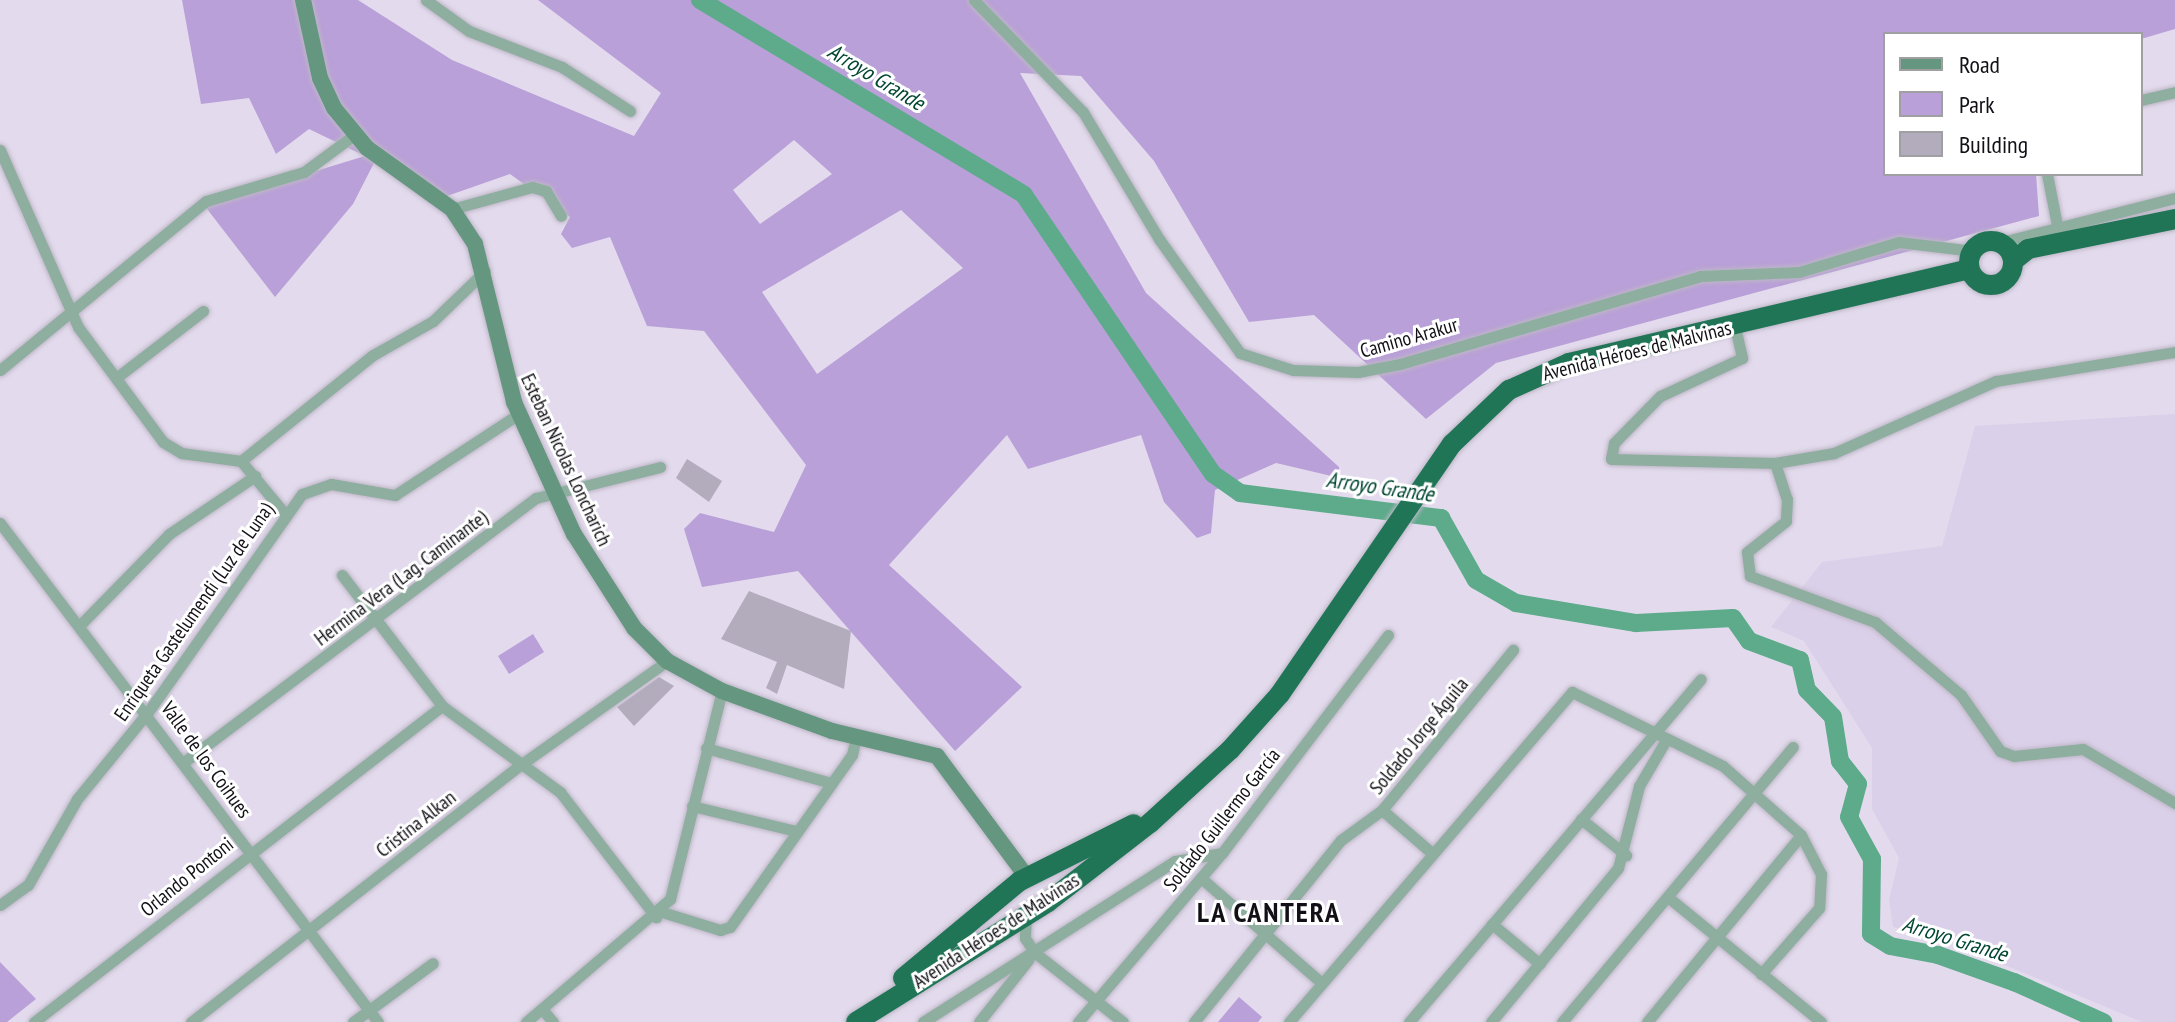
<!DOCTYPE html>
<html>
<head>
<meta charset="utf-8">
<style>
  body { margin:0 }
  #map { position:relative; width:2175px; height:1022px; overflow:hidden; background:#e3dbed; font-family:"PT Sans Narrow",sans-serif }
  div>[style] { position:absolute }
  .built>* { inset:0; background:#dbd0e9 }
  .green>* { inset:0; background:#b9a0d8 }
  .river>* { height:18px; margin:-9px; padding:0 9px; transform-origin:9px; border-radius:9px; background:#5dab8b }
  .building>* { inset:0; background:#b3acbd }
  .roads { filter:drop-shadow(0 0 2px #bdb6c6) drop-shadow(0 0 2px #bdb6c6) }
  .street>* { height:11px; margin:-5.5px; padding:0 5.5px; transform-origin:5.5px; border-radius:5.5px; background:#8eae9f }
  .secondary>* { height:16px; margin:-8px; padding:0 8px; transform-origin:8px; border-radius:8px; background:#649680 }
  .highway>* { height:20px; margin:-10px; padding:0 10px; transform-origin:10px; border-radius:10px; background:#217557 }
  .highway>.ring { margin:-10px; padding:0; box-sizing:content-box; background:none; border:20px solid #217557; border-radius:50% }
  span { translate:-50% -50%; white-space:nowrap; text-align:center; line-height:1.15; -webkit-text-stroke:6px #fff; paint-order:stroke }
  .street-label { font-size:20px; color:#121016 }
  .water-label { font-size:22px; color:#004631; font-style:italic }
  .district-label { font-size:28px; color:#121016; font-weight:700; letter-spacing:2px }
  .legend { position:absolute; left:1883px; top:32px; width:260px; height:144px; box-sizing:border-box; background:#fff; border:2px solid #a09fa2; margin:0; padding:10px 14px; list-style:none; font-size:24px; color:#121016 }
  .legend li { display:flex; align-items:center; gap:16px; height:40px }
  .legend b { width:40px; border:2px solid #a09fa2 }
</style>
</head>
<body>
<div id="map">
  <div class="built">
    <div style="clip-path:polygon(2175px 414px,2175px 1022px,2142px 1022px,1942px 939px,1893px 927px,1889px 900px,1899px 858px,1872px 809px,1872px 748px,1804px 641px,1771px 627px,1822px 562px,1942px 546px,1975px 426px)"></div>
  </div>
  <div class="green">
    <div style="clip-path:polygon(evenodd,182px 0,358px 0,452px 60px,634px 136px,661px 93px,538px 0,2175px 0,2175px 29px,2141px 39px,2141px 34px,1885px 34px,1885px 174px,2036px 174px,2039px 216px,1496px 363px,1426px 419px,1314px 315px,1249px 322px,1154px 161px,1081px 76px,1020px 73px,1146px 293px,1339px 467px,1340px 478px,1276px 463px,1215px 490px,1211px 533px,1197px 538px,1164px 502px,1141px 435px,1028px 469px,1007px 435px,889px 565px,1022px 687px,955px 751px,798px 571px,702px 587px,684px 529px,700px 513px,774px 532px,806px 465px,704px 331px,647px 326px,610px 237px,572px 248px,561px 234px,570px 217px,510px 174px,447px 196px,375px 161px,353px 204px,275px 297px,204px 205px,365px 156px,309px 129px,276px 154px,249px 98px,201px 104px,182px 0,794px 140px,832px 174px,760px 224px,733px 190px,794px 140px,182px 0,901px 210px,963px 268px,817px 374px,762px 292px,901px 210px)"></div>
    <div style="clip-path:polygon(533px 634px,544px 652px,509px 674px,498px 656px)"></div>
    <div style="clip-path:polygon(0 962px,36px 999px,7px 1022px,0 1022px)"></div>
    <div style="clip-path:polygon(1239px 997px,1262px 1017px,1258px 1022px,1218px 1022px)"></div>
  </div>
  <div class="river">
    <div style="left:700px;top:0;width:378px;rotate:31deg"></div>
    <div style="left:1024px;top:195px;width:337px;rotate:55.9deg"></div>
    <div style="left:1213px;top:474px;width:33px;rotate:35deg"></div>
    <div style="left:1240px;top:493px;width:203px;rotate:7.1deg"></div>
    <div style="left:1441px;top:518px;width:71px;rotate:60.6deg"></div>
    <div style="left:1476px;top:580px;width:46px;rotate:29.9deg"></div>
    <div style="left:1516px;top:603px;width:122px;rotate:9.5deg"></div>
    <div style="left:1636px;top:623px;width:97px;rotate:-3deg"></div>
    <div style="left:1733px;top:618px;width:28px;rotate:55deg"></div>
    <div style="left:1749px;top:641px;width:54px;rotate:20.4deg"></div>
    <div style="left:1800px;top:660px;width:31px;rotate:77deg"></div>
    <div style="left:1807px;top:690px;width:37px;rotate:46deg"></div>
    <div style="left:1833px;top:717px;width:45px;rotate:81deg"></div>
    <div style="left:1840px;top:761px;width:29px;rotate:52deg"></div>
    <div style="left:1858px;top:784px;width:34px;rotate:105deg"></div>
    <div style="left:1849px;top:817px;width:48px;rotate:61.3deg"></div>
    <div style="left:1872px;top:859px;width:75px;rotate:90.8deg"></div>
    <div style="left:1871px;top:934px;width:22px;rotate:32deg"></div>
    <div style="left:1890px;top:946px;width:49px;rotate:10.6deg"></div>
    <div style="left:1938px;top:955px;width:81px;rotate:19.6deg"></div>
    <div style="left:2014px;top:982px;width:98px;rotate:24.2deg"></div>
  </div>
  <div class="building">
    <div style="clip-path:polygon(687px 459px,722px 481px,709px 502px,676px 478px)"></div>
    <div style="clip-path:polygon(749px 591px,851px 631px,844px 689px,787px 665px,777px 694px,766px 688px,777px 662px,721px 639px)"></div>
    <div style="clip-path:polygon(659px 677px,674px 686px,634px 726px,617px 707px)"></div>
  </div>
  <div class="roads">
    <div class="street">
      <div style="left:426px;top:0;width:53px;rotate:35.8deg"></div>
      <div style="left:469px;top:31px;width:100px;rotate:21.2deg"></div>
      <div style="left:562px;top:67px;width:81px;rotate:32.9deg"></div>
      <div style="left:974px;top:0;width:156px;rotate:45.8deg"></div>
      <div style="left:1083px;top:112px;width:148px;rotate:59.1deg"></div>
      <div style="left:1159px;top:239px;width:140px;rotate:54.6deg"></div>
      <div style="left:1240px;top:353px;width:56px;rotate:17.8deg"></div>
      <div style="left:1293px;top:370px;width:65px;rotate:1.8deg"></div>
      <div style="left:1358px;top:372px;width:43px;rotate:-10.8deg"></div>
      <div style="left:1400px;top:364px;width:313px;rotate:-16.3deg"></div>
      <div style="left:1700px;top:276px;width:99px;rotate:-2.3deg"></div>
      <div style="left:1799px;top:272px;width:104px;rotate:-16.7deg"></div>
      <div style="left:1899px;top:242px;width:75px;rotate:6.9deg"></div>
      <div style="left:2141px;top:100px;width:35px;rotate:-13deg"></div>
      <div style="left:0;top:150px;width:193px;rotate:66.2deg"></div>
      <div style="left:78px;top:327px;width:143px;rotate:53.5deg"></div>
      <div style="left:163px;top:442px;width:21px;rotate:31deg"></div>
      <div style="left:181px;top:453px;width:61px;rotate:7.6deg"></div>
      <div style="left:241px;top:461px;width:69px;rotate:50.3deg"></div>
      <div style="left:2047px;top:174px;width:52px;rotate:78.9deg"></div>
      <div style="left:452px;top:209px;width:83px;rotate:-15.4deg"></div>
      <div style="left:532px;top:187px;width:15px;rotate:16deg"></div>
      <div style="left:546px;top:191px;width:29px;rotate:59deg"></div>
      <div style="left:1994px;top:244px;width:187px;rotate:-14.3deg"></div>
      <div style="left:1735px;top:327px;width:32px;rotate:77deg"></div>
      <div style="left:1742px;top:358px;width:90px;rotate:155.1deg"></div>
      <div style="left:1660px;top:396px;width:66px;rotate:134.4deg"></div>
      <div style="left:1614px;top:443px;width:16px;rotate:101deg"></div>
      <div style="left:1611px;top:459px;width:164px;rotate:1.4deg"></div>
      <div style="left:1775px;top:463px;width:38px;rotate:72deg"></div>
      <div style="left:1787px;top:499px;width:22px;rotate:93deg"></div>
      <div style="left:1786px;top:521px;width:50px;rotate:141.5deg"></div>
      <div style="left:1747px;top:552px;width:24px;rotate:83deg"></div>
      <div style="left:1750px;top:576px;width:133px;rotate:20.2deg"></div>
      <div style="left:1875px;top:622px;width:113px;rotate:40.3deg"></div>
      <div style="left:1961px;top:695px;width:68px;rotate:55.1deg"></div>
      <div style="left:2000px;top:751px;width:15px;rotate:20deg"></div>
      <div style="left:2014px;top:756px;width:69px;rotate:-5.8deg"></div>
      <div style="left:2083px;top:749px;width:107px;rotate:30.4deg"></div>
      <div style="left:0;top:370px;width:266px;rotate:-39.4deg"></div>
      <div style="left:206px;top:201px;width:102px;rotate:-16.5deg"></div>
      <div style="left:304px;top:172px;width:62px;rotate:-36.5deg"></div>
      <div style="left:116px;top:378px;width:110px;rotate:-37.6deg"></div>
      <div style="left:241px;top:461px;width:169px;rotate:-38.8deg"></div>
      <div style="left:373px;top:355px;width:69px;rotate:-29.5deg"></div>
      <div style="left:433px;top:321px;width:72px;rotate:-43.9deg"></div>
      <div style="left:1775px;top:463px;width:60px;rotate:-9.6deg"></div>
      <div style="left:1834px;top:453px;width:177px;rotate:-24deg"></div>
      <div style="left:1996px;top:381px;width:181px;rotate:-9.2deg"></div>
      <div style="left:0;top:523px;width:626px;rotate:52.86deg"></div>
      <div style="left:342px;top:575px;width:165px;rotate:52.6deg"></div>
      <div style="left:442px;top:706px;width:146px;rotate:36.1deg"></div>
      <div style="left:560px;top:792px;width:158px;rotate:52.5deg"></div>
      <div style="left:80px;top:625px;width:127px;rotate:-45.6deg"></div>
      <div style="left:169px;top:534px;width:104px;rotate:-34deg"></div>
      <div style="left:706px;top:748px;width:130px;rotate:15.6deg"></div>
      <div style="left:184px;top:762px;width:440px;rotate:-36.9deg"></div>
      <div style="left:536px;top:498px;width:128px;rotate:-14deg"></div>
      <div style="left:692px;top:806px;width:107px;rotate:13.5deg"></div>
      <div style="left:1382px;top:810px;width:67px;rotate:40.8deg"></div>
      <div style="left:1581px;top:819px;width:58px;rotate:38.7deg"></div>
      <div style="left:1201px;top:878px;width:160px;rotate:41deg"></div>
      <div style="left:1669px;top:898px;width:196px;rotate:39.2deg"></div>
      <div style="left:0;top:905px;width:34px;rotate:-36deg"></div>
      <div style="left:28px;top:885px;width:99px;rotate:-60.3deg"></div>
      <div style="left:77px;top:799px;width:112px;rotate:-50.8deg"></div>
      <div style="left:148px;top:712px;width:267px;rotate:-54.8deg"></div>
      <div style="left:302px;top:494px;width:31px;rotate:-19deg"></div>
      <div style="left:331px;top:484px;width:65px;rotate:9.8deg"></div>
      <div style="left:395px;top:495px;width:148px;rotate:-33.2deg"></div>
      <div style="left:662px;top:912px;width:61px;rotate:17.2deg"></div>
      <div style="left:720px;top:930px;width:10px;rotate:-17deg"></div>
      <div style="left:730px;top:927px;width:211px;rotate:-54.7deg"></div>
      <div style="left:852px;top:755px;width:19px;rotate:-78deg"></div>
      <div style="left:1026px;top:917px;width:21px;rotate:93deg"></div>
      <div style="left:1025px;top:938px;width:17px;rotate:57deg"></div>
      <div style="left:1034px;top:952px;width:113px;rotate:38.2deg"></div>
      <div style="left:1492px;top:924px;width:62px;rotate:39.8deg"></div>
      <div style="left:542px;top:1009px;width:17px;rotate:50deg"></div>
      <div style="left:34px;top:1022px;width:516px;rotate:-37.76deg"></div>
      <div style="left:191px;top:1022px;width:421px;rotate:-38deg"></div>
      <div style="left:523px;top:763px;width:176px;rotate:-35.3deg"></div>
      <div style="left:353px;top:1022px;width:99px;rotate:-36.4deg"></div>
      <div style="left:526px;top:1022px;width:189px;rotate:-40.5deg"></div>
      <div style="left:670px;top:899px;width:214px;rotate:-76deg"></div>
      <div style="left:923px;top:1022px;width:299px;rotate:-32.6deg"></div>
      <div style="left:1175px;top:861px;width:48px;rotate:-9.7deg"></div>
      <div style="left:979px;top:1022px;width:80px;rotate:-51.6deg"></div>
      <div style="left:1078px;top:1022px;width:222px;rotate:-49.6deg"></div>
      <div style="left:1222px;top:853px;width:274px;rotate:-52.7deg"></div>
      <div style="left:1194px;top:1022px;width:234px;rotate:-51.1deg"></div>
      <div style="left:1341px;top:840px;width:51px;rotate:-36.2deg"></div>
      <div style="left:1382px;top:810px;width:207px;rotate:-50.7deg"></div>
      <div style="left:1289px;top:1022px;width:435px;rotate:-49.4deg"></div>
      <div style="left:1572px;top:692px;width:168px;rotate:26.1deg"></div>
      <div style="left:1723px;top:766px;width:104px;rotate:41.5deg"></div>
      <div style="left:1801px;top:835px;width:44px;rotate:62.9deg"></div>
      <div style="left:1821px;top:874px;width:34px;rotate:93deg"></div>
      <div style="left:1819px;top:908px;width:88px;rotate:131.3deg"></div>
      <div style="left:1409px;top:1022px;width:450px;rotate:-49.6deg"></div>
      <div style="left:1491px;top:1022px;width:200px;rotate:-50.5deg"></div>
      <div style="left:1618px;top:868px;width:85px;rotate:-75.6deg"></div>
      <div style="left:1639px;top:786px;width:53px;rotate:-59.6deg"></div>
      <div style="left:1562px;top:1022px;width:359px;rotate:-50deg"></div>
      <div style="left:1647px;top:1022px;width:242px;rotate:-50.5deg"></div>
    </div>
    <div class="secondary">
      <div style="left:303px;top:0;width:80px;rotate:77.7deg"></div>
      <div style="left:320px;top:78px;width:33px;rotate:65deg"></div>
      <div style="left:334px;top:108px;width:52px;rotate:50.5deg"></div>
      <div style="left:367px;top:148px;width:105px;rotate:35.7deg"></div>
      <div style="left:452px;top:209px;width:42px;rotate:56.7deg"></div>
      <div style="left:475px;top:244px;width:163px;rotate:76.1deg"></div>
      <div style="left:514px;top:402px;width:145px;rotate:65.6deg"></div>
      <div style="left:574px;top:534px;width:112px;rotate:57.4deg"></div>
      <div style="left:634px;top:628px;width:47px;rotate:45deg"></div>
      <div style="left:667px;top:661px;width:63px;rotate:28.6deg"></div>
      <div style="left:722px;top:691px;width:117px;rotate:20deg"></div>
      <div style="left:832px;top:731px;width:108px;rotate:13.4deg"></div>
      <div style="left:937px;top:756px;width:151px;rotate:53.4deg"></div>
    </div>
    <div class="highway">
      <div class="ring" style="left:1969px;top:241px;width:24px;height:24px"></div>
      <div style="left:2017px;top:258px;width:14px;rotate:-39deg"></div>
      <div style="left:2028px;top:249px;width:150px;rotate:-11.5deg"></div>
      <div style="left:903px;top:978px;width:152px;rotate:-39.7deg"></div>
      <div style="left:1020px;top:881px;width:127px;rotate:-26.6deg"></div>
      <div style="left:856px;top:1022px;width:226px;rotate:-32deg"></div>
      <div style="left:1048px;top:902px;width:129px;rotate:-37.8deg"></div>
      <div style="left:1150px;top:823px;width:108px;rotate:-42.4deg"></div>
      <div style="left:1230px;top:750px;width:75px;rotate:-48.2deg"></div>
      <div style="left:1280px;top:694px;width:303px;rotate:-55.5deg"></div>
      <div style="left:1452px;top:444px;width:79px;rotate:-43.5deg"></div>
      <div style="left:1509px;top:390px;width:66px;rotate:-24.2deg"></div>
      <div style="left:1569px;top:363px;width:407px;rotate:-13.2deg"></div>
    </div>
  </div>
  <div class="street-label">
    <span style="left:1409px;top:338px;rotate:-16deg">Camino Arakur</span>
    <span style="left:1637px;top:351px;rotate:-14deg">Avenida Héroes de Malvinas</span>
    <span style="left:566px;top:460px;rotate:65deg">Esteban Nicolas Loncharich</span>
    <span style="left:401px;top:578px;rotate:-37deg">Hermina Vera (Lag. Caminante)</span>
    <span style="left:194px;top:612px;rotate:-55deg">Enriqueta Gastelumendi (Luz de Luna)</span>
    <span style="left:1419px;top:736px;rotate:-51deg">Soldado Jorge Águila</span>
    <span style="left:206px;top:760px;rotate:54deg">Valle de los Coihues</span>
    <span style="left:1222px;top:820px;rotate:-52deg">Soldado Guillermo García</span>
    <span style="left:416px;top:824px;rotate:-38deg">Cristina Alkan</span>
    <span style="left:187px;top:877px;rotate:-39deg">Orlando Pontoni</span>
    <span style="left:996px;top:931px;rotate:-33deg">Avenida Héroes de Malvinas</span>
  </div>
  <div class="water-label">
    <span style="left:876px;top:77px;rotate:31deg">Arroyo Grande</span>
    <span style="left:1380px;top:487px;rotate:8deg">Arroyo Grande</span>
    <span style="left:1955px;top:939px;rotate:17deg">Arroyo Grande</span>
  </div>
  <div class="district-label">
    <span style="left:1269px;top:912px">LA CANTERA</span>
  </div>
  <ul class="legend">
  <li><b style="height:10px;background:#649680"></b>Road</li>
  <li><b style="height:22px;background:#b9a0d8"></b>Park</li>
  <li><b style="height:22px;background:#b3acbd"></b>Building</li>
  </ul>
</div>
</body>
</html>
